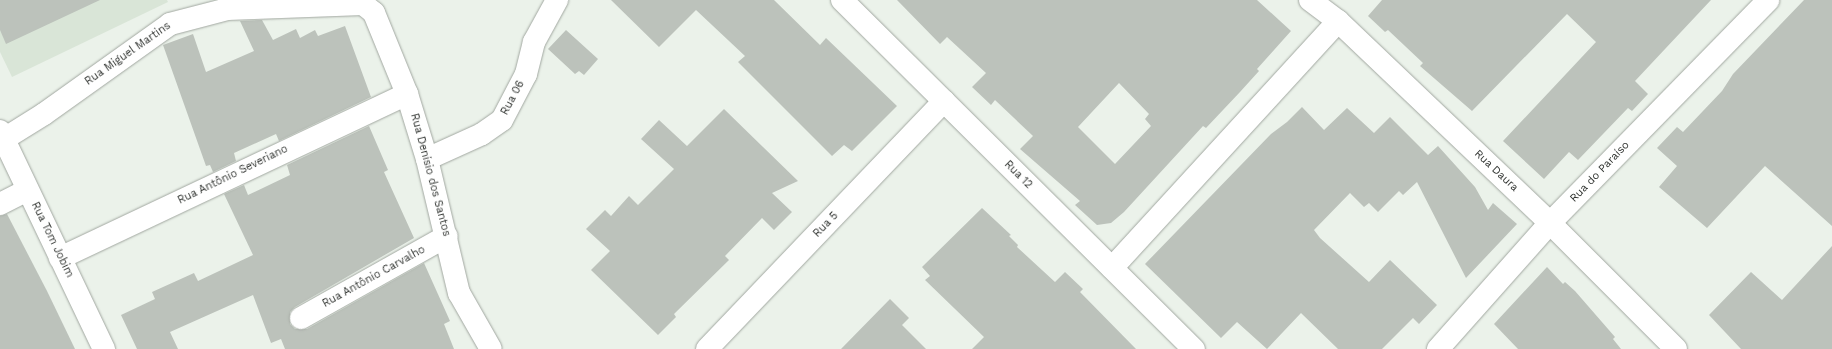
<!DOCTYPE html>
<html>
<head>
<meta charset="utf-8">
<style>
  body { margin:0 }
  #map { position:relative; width:1832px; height:349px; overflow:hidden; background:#ebf2ea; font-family:"Work Sans",sans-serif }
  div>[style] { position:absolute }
  .built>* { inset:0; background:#d9e5d7 }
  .building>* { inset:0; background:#bcc2bb }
  .roads { filter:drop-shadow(0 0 1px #a1a7a0) drop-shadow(0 0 1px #a1a7a0) }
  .street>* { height:22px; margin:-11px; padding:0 11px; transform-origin:11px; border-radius:11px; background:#fff }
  span { translate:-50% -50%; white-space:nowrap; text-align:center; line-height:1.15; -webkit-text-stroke:3px #fff; paint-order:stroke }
  .street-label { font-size:11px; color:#323532 }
</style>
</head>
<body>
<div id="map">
  <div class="built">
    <div style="clip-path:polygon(0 0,167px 0,168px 2px,12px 77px,0 52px)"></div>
  </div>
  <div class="building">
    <div style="clip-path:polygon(0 0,100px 0,6px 44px,0 30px)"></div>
    <div style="clip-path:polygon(611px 0,774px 0,820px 45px,826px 38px,897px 106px,852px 151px,844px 145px,832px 156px,738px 62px,745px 56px,696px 10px,659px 47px)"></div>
    <div style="clip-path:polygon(evenodd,897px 0,1257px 0,1291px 31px,1257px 69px,1259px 71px,1240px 92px,1206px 128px,1203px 126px,1124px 212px,1111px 223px,1097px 225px,1075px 205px,1080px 201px,1020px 149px,1033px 136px,995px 100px,991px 105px,972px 87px,986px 73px,947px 37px,940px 44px,897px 0,1119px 83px,1149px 114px,1145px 119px,1151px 126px,1115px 164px,1078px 127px,1119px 83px)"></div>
    <div style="clip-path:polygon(1382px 0,1711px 0,1635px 81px,1648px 94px,1632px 111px,1628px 108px,1578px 160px,1569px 152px,1544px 179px,1503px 141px,1596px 42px,1567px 14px,1472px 111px,1420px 66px,1423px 63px,1388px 30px,1385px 32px,1368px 16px)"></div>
    <div style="clip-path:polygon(1804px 0,1832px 0,1832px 226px,1765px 166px,1707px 228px,1659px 187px,1677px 166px,1657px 148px,1677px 127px,1683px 132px,1722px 91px,1733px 74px)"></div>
    <div style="clip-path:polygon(262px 20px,273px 40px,296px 29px,300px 38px,315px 30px,318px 36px,345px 26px,371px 97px,279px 141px,276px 134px,234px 153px,236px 161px,213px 172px,210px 165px,206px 166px,163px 45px,193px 34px,206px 72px,254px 51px,240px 21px)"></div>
    <div style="clip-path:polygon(566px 30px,598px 59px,584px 75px,579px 71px,575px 74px,548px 49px)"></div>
    <div style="clip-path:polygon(1302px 107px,1324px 130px,1347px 108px,1374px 133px,1390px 117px,1428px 155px,1438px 146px,1475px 187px,1488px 210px,1493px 203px,1517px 224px,1466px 278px,1417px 182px,1403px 195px,1399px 191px,1378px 212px,1369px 203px,1364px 207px,1350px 193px,1314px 230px,1320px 238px,1369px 282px,1390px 260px,1437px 305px,1419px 324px,1413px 318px,1382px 349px,1338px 349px,1301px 313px,1267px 349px,1237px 322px,1221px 338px,1145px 264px,1271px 134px,1287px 122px)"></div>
    <div style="clip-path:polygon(724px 109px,798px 181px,772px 193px,792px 212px,774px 230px,762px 218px,725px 256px,729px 260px,674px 314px,676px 317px,658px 335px,591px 270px,610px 251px,586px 229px,605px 210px,611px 216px,629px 196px,638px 205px,674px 169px,641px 139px,659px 120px,687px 146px)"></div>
    <div style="clip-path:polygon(369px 126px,388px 170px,384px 172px,414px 238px,295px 307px,290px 312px,290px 324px,295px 329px,307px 329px,424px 263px,450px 321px,444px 324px,454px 349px,285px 349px,281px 339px,271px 343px,253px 295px,170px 332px,178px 349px,137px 349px,121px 315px,155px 299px,152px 292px,194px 273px,198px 281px,253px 255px,224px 194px,244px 185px,248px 195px,290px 175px,287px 165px)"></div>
    <div style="clip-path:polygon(982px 208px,1011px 235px,1009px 236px,1018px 245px,1017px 247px,1055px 282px,1065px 272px,1083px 289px,1080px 292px,1136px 349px,972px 349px,984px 337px,925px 280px,930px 276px,922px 267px)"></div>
    <div style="clip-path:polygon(7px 214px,47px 291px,75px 349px,0 349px,0 216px)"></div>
    <div style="clip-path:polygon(1832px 246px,1832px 349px,1741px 349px,1709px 315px,1751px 272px,1782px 300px)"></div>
    <div style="clip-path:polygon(1547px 267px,1563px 284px,1565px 282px,1575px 291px,1615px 337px,1613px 339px,1621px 349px,1518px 349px,1494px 324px)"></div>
    <div style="clip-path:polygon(890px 299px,909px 318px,902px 325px,926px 349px,841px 349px)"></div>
  </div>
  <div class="roads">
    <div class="street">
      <div style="left:842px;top:0;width:496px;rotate:44.8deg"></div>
      <div style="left:1310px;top:0;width:35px;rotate:37deg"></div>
      <div style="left:1338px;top:21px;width:293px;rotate:43.6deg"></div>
      <div style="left:1550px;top:223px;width:178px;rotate:45deg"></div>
      <div style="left:0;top:131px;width:242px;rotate:64.5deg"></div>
      <div style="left:4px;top:139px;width:47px;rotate:-32deg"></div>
      <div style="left:44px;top:114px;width:155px;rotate:-35.5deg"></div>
      <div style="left:170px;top:24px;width:59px;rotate:-14.7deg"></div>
      <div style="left:227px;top:9px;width:136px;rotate:-2.1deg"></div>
      <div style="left:363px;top:4px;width:14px;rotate:39deg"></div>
      <div style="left:374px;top:13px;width:87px;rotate:67.8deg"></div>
      <div style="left:407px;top:94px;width:68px;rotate:72.9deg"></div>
      <div style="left:427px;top:159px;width:138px;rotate:76.6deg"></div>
      <div style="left:459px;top:293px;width:64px;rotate:60.3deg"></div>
      <div style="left:427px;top:159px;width:60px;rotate:-24.4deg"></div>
      <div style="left:482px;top:134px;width:24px;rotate:-35deg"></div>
      <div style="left:502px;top:120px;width:52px;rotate:-62.4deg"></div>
      <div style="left:526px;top:74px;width:33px;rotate:-76deg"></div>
      <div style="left:534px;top:42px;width:48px;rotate:-61.3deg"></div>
      <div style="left:0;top:204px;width:31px;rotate:-27deg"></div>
      <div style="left:60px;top:258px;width:384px;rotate:-25.3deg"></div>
      <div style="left:1112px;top:268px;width:335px;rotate:-47.5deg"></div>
      <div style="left:301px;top:318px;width:167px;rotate:-29.3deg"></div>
      <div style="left:707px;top:349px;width:343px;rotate:-46.3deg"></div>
      <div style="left:1438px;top:349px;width:169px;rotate:-48.4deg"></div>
      <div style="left:1550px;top:223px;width:312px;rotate:-45.6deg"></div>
    </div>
  </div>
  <div class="street-label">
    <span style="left:128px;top:54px;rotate:-35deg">Rua Miguel Martins</span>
    <span style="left:513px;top:98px;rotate:-62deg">Rua 06</span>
    <span style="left:1496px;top:171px;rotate:43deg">Rua Daura</span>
    <span style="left:1600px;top:172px;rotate:-46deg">Rua do Paraíso</span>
    <span style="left:233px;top:175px;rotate:-26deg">Rua Antônio Severiano</span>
    <span style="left:430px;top:175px;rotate:75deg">Rua Denísio dos Santos</span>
    <span style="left:1018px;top:175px;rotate:45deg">Rua 12</span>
    <span style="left:826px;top:225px;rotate:-46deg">Rua 5</span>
    <span style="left:52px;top:240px;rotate:64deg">Rua Tom Jobim</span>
    <span style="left:374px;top:277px;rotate:-29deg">Rua Antônio Carvalho</span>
  </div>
</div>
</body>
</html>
